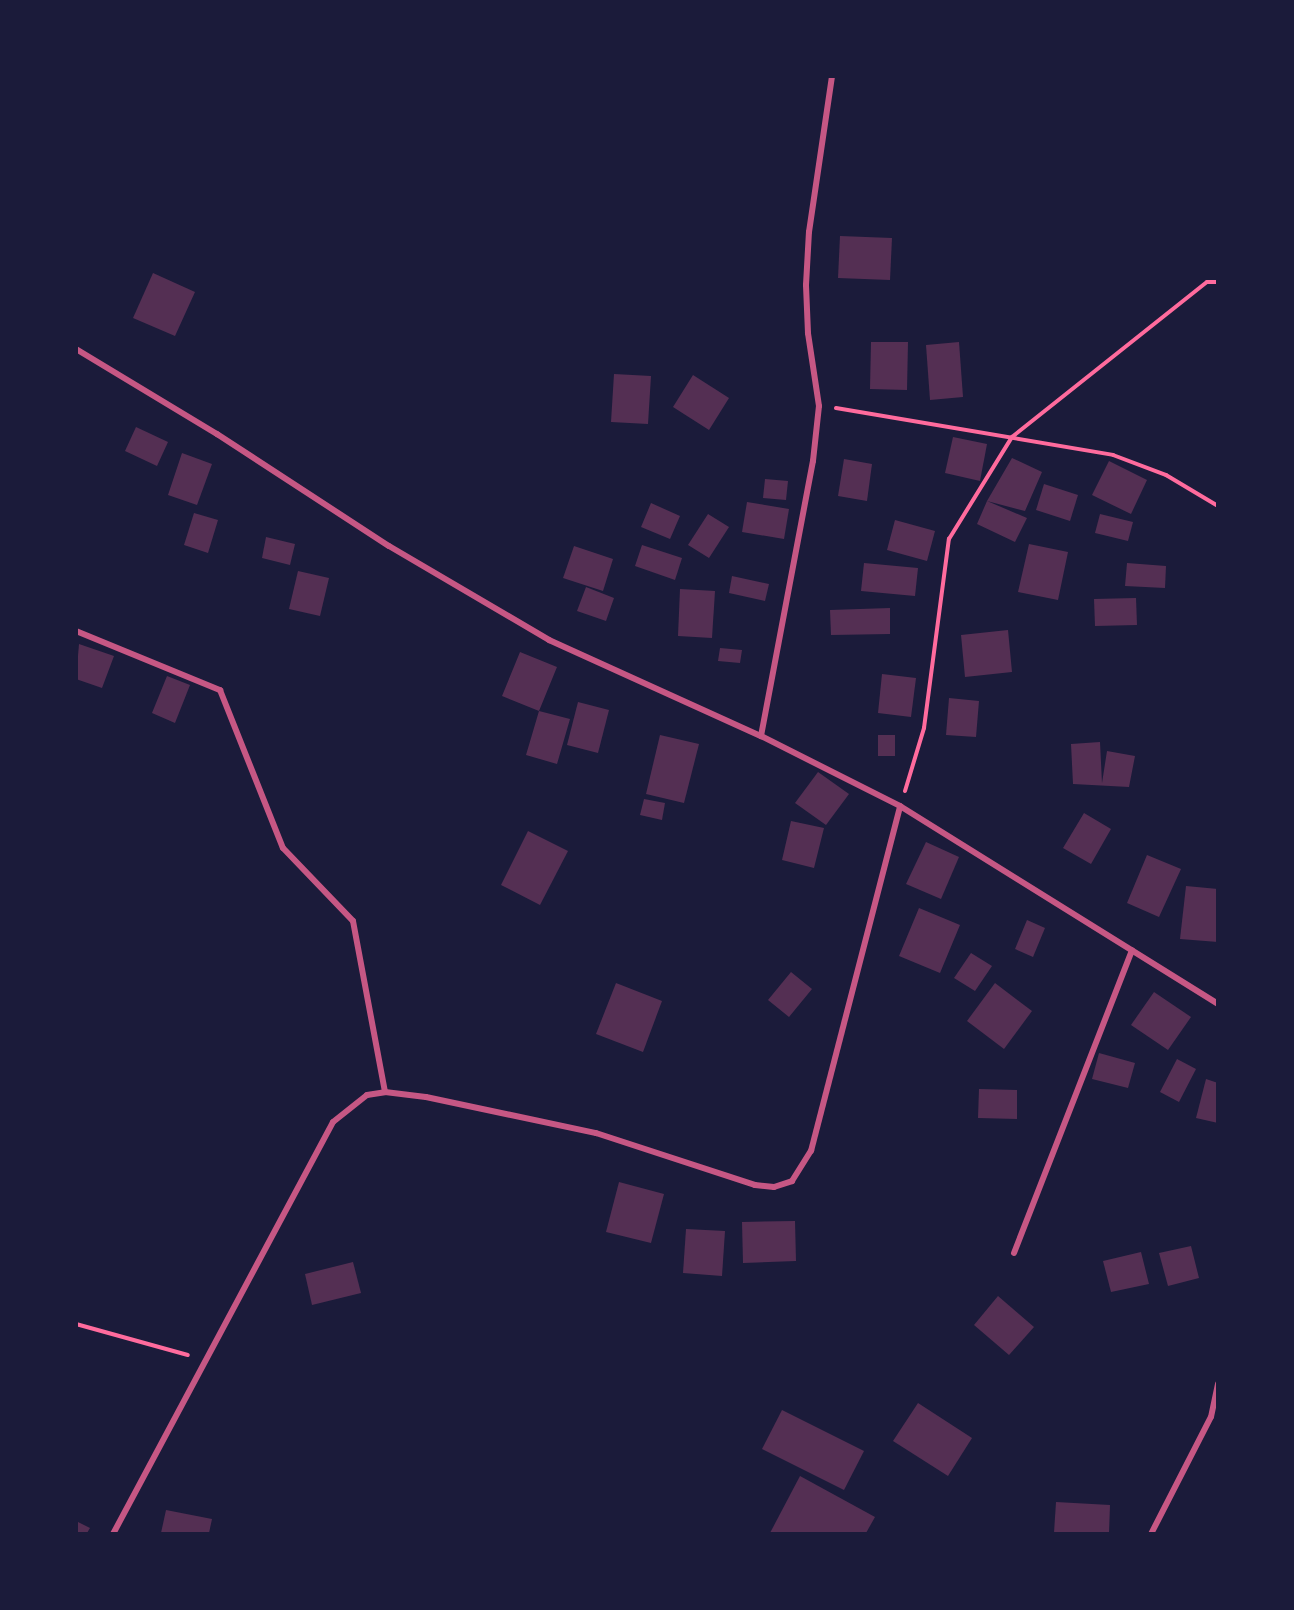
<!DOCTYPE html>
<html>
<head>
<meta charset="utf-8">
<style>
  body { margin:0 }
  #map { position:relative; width:1294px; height:1610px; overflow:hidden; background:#1b1b3a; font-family:"Nunito Sans",sans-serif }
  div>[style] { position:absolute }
  .building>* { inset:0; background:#542f53 }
  .path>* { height:4px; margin:-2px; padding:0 2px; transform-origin:2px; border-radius:2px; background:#ff6b9d }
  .minor>* { height:6px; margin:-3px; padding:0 3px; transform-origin:3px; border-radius:3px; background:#c65784 }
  span { translate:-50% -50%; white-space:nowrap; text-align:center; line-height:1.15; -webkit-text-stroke:4.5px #1b1b3a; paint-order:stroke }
  .frame { position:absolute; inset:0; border:78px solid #1b1b3a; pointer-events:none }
</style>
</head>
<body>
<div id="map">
  <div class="building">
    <div style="clip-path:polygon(840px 236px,892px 238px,890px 280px,838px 278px)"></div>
    <div style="clip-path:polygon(153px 273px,195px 292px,175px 336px,133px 318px)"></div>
    <div style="clip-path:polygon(871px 342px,908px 342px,907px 390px,870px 389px)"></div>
    <div style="clip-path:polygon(959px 342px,963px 397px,930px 400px,926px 345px)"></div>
    <div style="clip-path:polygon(614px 374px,651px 376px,648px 424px,611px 422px)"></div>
    <div style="clip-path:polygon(693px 375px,729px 398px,709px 430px,673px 407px)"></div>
    <div style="clip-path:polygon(136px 427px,168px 442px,157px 466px,125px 451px)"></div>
    <div style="clip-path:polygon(953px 437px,987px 444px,980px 481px,945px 473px)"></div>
    <div style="clip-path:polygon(182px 453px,212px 464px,197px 505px,168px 495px)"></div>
    <div style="clip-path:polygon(1012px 458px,1042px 472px,1025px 511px,987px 501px,1027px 518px,1015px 542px,977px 524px,987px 501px)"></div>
    <div style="clip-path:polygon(844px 459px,872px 464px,867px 501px,838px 496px)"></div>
    <div style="clip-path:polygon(1109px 461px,1147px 480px,1131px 514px,1092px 495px)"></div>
    <div style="clip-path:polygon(765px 479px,788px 481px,786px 500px,763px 498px)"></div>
    <div style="clip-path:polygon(1044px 484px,1078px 495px,1070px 521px,1036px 510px)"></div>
    <div style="clip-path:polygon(747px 502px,789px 509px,784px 539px,742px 532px)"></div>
    <div style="clip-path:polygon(651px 503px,680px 516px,670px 539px,641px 527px)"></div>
    <div style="clip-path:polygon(194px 513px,218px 520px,208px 553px,184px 545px)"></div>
    <div style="clip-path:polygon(708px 514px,729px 527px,709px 558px,688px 545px)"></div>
    <div style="clip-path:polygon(1100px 514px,1133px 522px,1128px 541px,1095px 533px)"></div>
    <div style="clip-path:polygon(895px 520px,935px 531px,927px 561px,887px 550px)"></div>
    <div style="clip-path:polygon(266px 537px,295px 544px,290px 565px,262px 558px)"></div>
    <div style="clip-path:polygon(1029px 544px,1068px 552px,1058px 600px,1018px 592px)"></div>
    <div style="clip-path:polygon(642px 545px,682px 558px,675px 580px,635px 566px)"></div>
    <div style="clip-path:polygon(574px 546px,613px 559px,603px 591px,563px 578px)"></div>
    <div style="clip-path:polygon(864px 563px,918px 568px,915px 596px,861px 591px)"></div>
    <div style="clip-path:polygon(1127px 563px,1166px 566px,1165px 588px,1125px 586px)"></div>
    <div style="clip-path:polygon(298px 571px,329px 578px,320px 616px,289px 609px)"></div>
    <div style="clip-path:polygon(732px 576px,769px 584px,765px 601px,729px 593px)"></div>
    <div style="clip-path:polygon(586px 587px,614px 598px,606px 621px,577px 611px)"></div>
    <div style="clip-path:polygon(680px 589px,715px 591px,712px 638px,678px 636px)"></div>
    <div style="clip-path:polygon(1136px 598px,1137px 625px,1095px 626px,1094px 599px)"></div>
    <div style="clip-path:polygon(890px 608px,890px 634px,831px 635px,830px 610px)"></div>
    <div style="clip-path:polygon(1008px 630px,1012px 672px,965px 677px,961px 635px)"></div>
    <div style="clip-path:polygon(79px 644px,114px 656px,102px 688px,76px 679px)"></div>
    <div style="clip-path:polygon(720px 648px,742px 650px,740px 663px,718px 661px)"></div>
    <div style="clip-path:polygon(520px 652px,557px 667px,539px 711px,570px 719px,557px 764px,526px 755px,539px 711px,502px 696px)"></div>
    <div style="clip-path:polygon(882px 674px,916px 678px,911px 717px,878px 713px)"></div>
    <div style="clip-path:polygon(167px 676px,190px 685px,175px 723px,152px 713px)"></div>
    <div style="clip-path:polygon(949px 698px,979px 701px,976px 737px,946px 735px)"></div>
    <div style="clip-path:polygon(578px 702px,609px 710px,598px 753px,567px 745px)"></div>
    <div style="clip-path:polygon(660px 735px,699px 744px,684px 803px,646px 794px)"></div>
    <div style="clip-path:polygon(878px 735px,895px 735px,895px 756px,878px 756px)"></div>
    <div style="clip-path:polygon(1100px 742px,1102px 783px,1107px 751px,1135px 756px,1129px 787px,1073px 784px,1071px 744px)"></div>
    <div style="clip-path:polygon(818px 772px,849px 794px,826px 825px,795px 803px)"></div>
    <div style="clip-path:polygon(644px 799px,665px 803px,662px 820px,640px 815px)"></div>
    <div style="clip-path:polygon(1084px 813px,1111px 829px,1091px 864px,1063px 848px)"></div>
    <div style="clip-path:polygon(791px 821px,824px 828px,814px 868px,782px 860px)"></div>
    <div style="clip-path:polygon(528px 831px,568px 851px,540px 905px,501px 885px)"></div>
    <div style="clip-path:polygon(926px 842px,959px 857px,941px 899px,906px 884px)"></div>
    <div style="clip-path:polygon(1147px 855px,1181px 869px,1159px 917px,1127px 903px)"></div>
    <div style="clip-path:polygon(1186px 886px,1218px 889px,1218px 942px,1180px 939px)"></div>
    <div style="clip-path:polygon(919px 908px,960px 925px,940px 973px,899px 956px)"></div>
    <div style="clip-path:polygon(1027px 920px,1045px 928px,1033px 957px,1015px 949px)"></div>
    <div style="clip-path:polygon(971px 953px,992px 966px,975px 991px,954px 978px)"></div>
    <div style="clip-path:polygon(791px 972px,812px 989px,789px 1017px,768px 1000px)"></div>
    <div style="clip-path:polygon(616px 983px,662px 1001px,643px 1052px,596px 1034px)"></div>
    <div style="clip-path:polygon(995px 983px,1032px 1011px,1004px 1049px,967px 1021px)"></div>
    <div style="clip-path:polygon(1154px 992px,1191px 1017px,1168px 1050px,1131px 1025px)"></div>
    <div style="clip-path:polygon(1099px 1053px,1135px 1063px,1128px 1088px,1092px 1079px)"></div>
    <div style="clip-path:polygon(1177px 1059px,1196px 1069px,1179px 1102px,1160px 1092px)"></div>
    <div style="clip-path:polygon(1206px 1079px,1218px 1083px,1218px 1123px,1196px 1118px)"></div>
    <div style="clip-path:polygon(979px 1089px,1017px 1090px,1017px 1119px,978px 1118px)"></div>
    <div style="clip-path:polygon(619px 1182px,664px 1194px,651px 1243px,606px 1232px)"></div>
    <div style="clip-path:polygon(795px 1221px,796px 1261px,743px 1263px,742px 1222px)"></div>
    <div style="clip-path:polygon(686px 1229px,725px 1231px,722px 1276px,683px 1273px)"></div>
    <div style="clip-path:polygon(1191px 1246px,1199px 1278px,1168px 1286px,1159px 1253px)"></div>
    <div style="clip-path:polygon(1141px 1252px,1149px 1284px,1111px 1292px,1103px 1261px)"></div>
    <div style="clip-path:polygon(353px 1262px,361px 1293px,312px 1305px,305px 1274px)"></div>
    <div style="clip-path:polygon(998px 1296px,1034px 1327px,1009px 1355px,974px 1325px)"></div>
    <div style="clip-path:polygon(918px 1403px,972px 1438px,948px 1476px,893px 1441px)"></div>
    <div style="clip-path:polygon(782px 1410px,864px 1451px,844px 1490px,762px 1449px)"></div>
    <div style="clip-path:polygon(800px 1476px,875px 1517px,866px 1533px,770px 1533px)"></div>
    <div style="clip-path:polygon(1056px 1502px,1110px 1505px,1109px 1533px,1054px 1533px)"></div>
    <div style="clip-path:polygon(166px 1510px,212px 1519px,209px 1533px,161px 1533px)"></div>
    <div style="clip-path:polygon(76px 1521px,90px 1528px,87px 1533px,76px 1533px)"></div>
  </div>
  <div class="path">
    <div style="left:836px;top:408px;width:281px;rotate:9.6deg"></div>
    <div style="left:1113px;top:455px;width:57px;rotate:20.7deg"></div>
    <div style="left:1166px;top:475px;width:61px;rotate:30.8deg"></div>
    <div style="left:905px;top:791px;width:66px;rotate:-73.2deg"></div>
    <div style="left:924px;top:728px;width:191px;rotate:-82.5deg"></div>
    <div style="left:949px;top:539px;width:120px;rotate:-58.3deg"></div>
    <div style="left:1012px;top:437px;width:249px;rotate:-38.5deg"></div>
    <div style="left:1207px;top:282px;width:11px"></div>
    <div style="left:76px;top:1324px;width:116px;rotate:15.5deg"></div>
  </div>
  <div class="minor">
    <div style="left:76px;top:349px;width:165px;rotate:31.1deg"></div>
    <div style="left:217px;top:434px;width:205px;rotate:33.1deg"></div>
    <div style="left:389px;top:546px;width:186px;rotate:30.4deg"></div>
    <div style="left:549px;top:640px;width:233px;rotate:24.4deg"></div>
    <div style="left:761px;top:736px;width:156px;rotate:26.7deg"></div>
    <div style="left:900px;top:806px;width:375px;rotate:31.9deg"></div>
    <div style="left:76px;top:631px;width:156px;rotate:22.3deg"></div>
    <div style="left:220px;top:690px;width:170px;rotate:68.3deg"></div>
    <div style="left:283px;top:848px;width:101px;rotate:46.2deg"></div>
    <div style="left:353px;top:921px;width:174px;rotate:79.4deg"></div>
    <div style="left:761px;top:736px;width:280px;rotate:-79.3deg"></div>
    <div style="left:813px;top:461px;width:55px;rotate:-83.8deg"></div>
    <div style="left:819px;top:406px;width:74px;rotate:-98.6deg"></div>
    <div style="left:808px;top:333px;width:48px;rotate:-92.4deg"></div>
    <div style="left:806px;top:285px;width:53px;rotate:-86.8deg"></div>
    <div style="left:809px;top:232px;width:158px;rotate:-81.6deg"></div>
    <div style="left:1014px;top:1253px;width:325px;rotate:-68.7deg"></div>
    <div style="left:113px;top:1534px;width:467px;rotate:-61.9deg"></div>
    <div style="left:333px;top:1122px;width:43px;rotate:-38.5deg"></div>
    <div style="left:367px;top:1095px;width:18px;rotate:-9deg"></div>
    <div style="left:385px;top:1092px;width:41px;rotate:7deg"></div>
    <div style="left:426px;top:1097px;width:174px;rotate:12deg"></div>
    <div style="left:596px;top:1133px;width:167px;rotate:18.1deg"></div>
    <div style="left:755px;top:1185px;width:19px;rotate:6deg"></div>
    <div style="left:774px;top:1187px;width:19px;rotate:-18deg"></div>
    <div style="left:792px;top:1181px;width:36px;rotate:-58deg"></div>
    <div style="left:811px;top:1151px;width:356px;rotate:-75.5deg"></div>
    <div style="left:1151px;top:1534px;width:131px;rotate:-62.9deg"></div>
    <div style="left:1211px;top:1417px;width:34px;rotate:-78deg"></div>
  </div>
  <div class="frame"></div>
</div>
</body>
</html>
